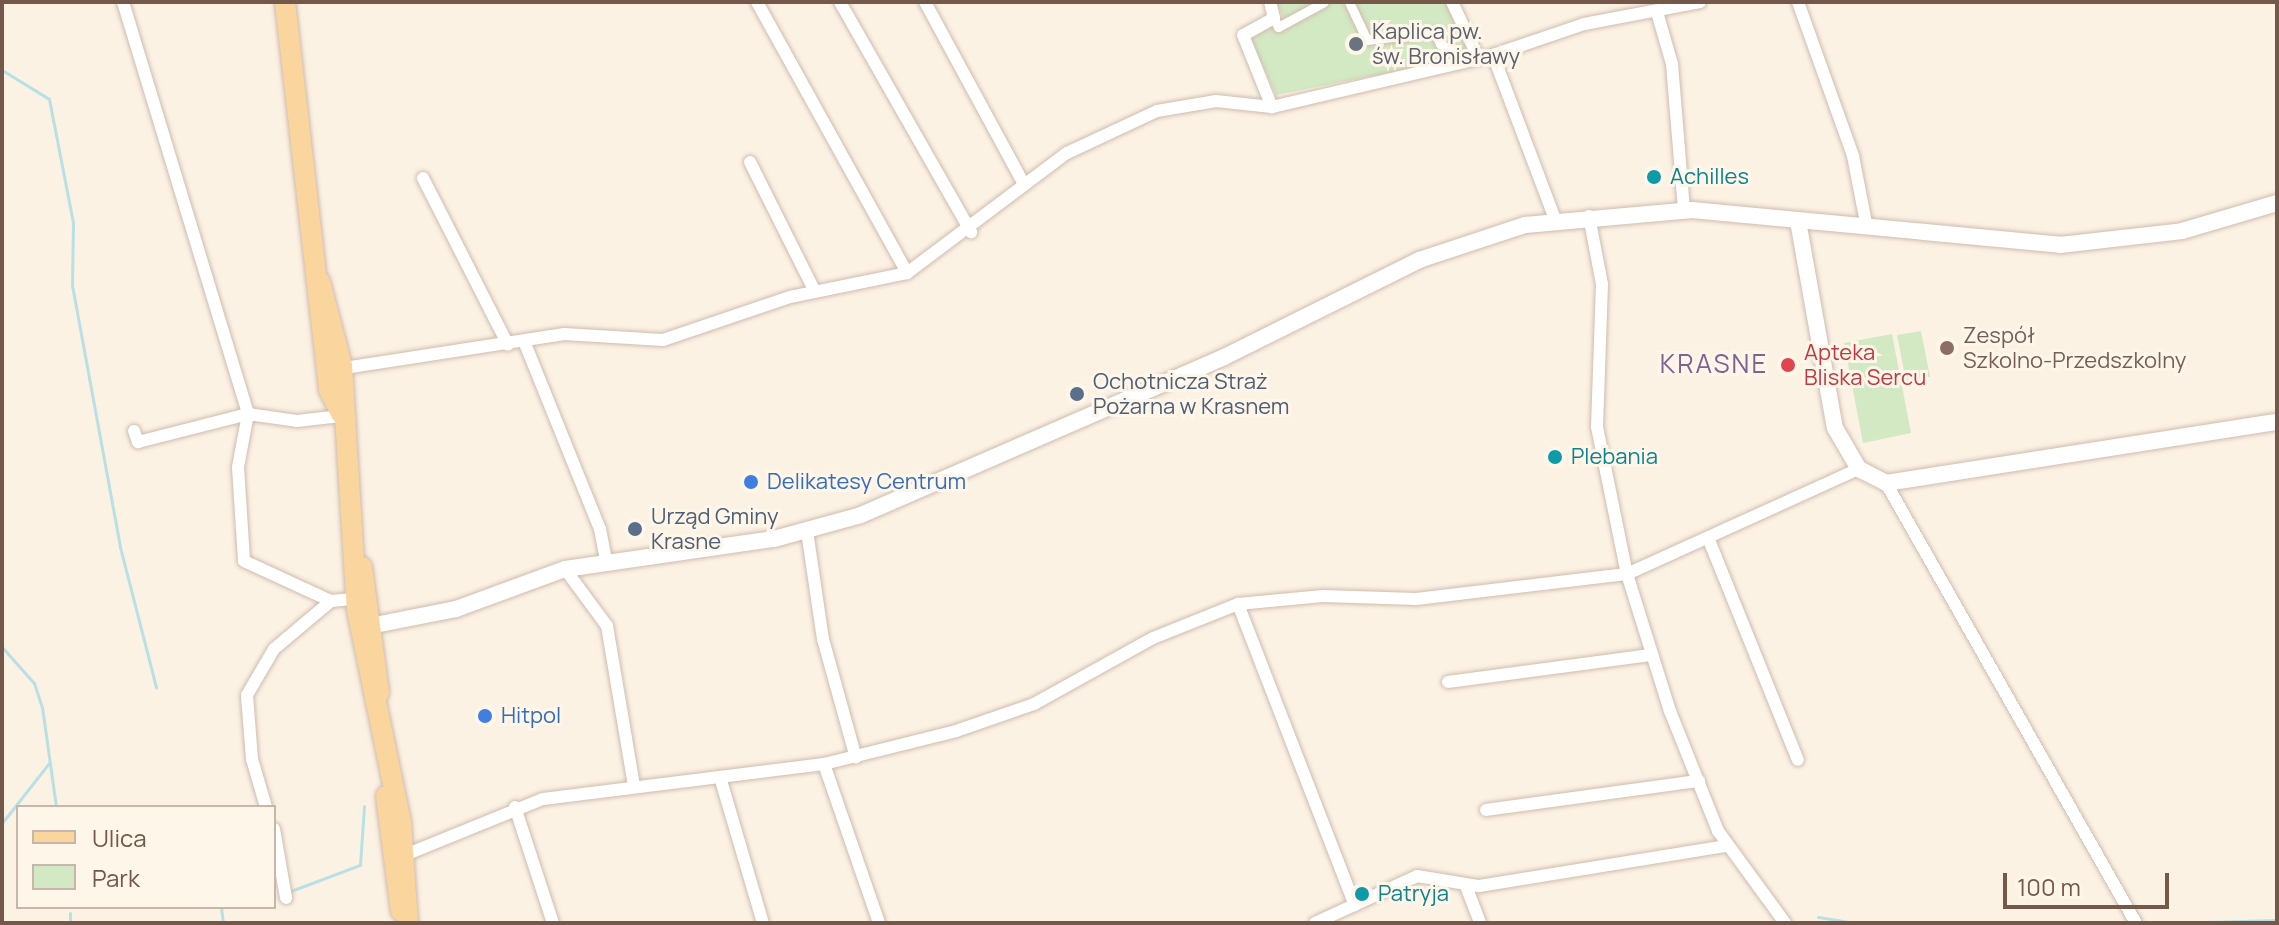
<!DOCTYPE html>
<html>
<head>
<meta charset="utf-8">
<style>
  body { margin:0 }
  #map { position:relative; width:2279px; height:925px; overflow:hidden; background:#fcf2e4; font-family:Manrope,sans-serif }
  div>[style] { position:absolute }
  .green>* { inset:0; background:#d3e9c3 }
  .stream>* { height:3px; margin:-1.5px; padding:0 1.5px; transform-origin:1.5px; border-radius:1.5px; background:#b9e0e5 }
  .roads { filter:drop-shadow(0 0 2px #cfbcae) drop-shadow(0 0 2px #cfbcae) }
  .pedestrian>* { height:9px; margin:-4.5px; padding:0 4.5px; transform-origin:4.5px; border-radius:4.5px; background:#fff }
  .minor>* { height:12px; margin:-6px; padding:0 6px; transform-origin:6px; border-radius:6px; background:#fff }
  .tertiary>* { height:16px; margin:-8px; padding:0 8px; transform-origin:8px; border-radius:8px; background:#fff }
  .primary>* { height:20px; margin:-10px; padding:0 10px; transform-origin:10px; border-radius:10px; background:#fad59d }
  .dots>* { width:22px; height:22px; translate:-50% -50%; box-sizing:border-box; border:4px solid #fff6ea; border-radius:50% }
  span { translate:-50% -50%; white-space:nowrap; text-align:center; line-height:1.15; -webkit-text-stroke:6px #fff6ea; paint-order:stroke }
  .worship-label { font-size:22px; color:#5b616d }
  .left { translate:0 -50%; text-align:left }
  .culture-label { font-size:22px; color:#0d838f }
  .education-label { font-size:22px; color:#785e54 }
  .health-label { font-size:22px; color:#be3a42 }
  .service-label { font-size:22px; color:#4e5e75 }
  .shop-label { font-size:22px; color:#366cbe }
  .quarter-label { font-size:26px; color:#806291; letter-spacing:2px }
  .frame { position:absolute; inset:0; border:4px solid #74584a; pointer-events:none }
  .legend { position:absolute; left:16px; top:805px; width:260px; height:104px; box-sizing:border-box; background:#fff6ea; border:2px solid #c7b7aa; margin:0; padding:10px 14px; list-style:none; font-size:24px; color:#74584a }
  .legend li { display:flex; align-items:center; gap:16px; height:40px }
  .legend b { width:40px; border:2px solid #c7b7aa }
  .scale { position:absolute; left:2003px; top:873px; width:166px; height:36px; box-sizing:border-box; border:4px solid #74584a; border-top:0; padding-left:10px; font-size:24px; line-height:28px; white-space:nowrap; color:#74584a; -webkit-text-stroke:6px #fff6ea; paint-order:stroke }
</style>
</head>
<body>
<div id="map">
  <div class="green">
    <div style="clip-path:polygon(1276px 2px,1448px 2px,1469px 48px,1453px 60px,1276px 95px,1251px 39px,1284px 19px)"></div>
    <div style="clip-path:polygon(1921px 331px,1930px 377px,1906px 381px,1897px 335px)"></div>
    <div style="clip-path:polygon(1892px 334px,1911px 433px,1863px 443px,1844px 343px)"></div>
  </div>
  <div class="stream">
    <div style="left:2px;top:70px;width:55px;rotate:31.7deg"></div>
    <div style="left:49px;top:99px;width:126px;rotate:79deg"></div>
    <div style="left:73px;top:223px;width:62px;rotate:90.9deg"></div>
    <div style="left:72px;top:285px;width:266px;rotate:79.6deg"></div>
    <div style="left:120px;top:547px;width:145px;rotate:75.6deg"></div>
    <div style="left:2px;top:647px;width:48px;rotate:48.4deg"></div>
    <div style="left:34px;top:683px;width:25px;rotate:72deg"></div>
    <div style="left:42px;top:707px;width:101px;rotate:82deg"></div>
    <div style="left:2px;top:823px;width:76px;rotate:-51.9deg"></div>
    <div style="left:288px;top:892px;width:77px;rotate:-20.6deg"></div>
    <div style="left:360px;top:865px;width:59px;rotate:-86.1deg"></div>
    <div style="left:221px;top:907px;width:16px;rotate:83deg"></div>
    <div style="left:1818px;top:917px;width:36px;rotate:9deg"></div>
    <div style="left:70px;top:923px;width:10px;rotate:-90deg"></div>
    <div style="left:2170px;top:923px;width:107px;rotate:-1.6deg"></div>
  </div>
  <div class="roads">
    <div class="pedestrian">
      <div style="left:1349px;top:2px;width:42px;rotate:64.7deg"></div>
      <div style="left:1367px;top:40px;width:68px;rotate:-6.7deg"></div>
      <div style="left:1435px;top:32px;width:13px;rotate:67deg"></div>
      <div style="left:1440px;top:44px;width:36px;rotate:27deg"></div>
      <div style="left:1274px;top:18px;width:10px;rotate:66deg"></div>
      <div style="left:1278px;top:27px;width:52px;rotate:-28.5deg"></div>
    </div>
    <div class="minor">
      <div style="left:123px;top:2px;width:431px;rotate:73.1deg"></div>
      <div style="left:248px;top:414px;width:49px;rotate:8.1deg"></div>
      <div style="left:297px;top:421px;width:44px;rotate:-6.5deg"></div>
      <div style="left:757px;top:2px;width:310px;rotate:61deg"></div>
      <div style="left:840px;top:2px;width:265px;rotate:60.3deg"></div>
      <div style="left:925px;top:2px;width:207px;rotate:61.5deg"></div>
      <div style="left:1270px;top:2px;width:16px;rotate:76deg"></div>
      <div style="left:1274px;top:18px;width:35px;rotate:151deg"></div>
      <div style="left:1243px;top:35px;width:78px;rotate:68.1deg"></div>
      <div style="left:1452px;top:2px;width:63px;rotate:64.7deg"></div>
      <div style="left:1798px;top:2px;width:164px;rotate:70.3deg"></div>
      <div style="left:1853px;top:156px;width:73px;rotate:79deg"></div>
      <div style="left:1657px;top:12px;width:54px;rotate:73.9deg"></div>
      <div style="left:1672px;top:64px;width:146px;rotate:85.3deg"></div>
      <div style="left:1493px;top:55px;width:175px;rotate:69.3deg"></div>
      <div style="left:750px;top:162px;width:145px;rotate:63.4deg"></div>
      <div style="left:423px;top:178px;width:187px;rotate:63deg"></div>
      <div style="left:1589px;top:216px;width:69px;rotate:79.2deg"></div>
      <div style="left:1602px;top:284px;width:143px;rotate:92deg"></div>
      <div style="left:1597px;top:427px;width:150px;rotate:78.5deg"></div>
      <div style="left:1627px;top:574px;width:144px;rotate:72.6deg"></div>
      <div style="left:1670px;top:711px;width:129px;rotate:68.2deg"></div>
      <div style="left:1718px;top:831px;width:114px;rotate:53.9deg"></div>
      <div style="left:524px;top:341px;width:203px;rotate:68deg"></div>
      <div style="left:600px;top:529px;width:33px;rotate:79deg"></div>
      <div style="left:338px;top:369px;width:229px;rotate:-8.8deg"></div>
      <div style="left:564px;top:334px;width:99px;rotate:3.5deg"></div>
      <div style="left:663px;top:340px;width:134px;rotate:-18.7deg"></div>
      <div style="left:790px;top:297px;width:119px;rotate:-11.6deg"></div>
      <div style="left:907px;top:273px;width:200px;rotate:-36.9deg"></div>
      <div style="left:1067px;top:153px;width:99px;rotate:-25deg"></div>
      <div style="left:1157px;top:111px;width:60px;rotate:-9.6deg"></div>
      <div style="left:1216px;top:101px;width:56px;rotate:6.1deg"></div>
      <div style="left:1272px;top:107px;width:227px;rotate:-13.2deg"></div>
      <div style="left:1493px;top:55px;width:96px;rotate:-18.8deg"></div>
      <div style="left:1584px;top:24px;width:118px;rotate:-10.7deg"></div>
      <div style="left:134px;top:431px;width:12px;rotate:70deg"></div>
      <div style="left:138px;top:442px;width:114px;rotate:-14.3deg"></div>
      <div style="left:248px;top:414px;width:54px;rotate:100.7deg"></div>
      <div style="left:238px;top:467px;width:94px;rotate:86.3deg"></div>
      <div style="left:244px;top:561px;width:96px;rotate:24.7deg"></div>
      <div style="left:1886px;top:483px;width:506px;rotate:60.4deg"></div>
      <div style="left:807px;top:531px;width:109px;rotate:81.6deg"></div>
      <div style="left:823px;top:639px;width:123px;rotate:74.5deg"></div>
      <div style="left:1709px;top:540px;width:237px;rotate:68deg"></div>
      <div style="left:565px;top:569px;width:71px;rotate:53.6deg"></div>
      <div style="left:607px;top:626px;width:161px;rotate:80.4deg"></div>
      <div style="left:1238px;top:604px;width:323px;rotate:68.8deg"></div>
      <div style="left:1448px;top:682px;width:204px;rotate:-7.6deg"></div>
      <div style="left:824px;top:764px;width:168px;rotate:70.9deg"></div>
      <div style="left:720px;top:777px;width:152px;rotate:73.6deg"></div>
      <div style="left:266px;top:807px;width:50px;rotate:-106.3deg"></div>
      <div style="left:252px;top:759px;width:64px;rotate:-94.5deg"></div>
      <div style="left:247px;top:695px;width:53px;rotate:-59.6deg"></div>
      <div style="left:274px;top:649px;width:75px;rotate:-40.1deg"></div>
      <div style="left:331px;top:601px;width:25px;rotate:-5deg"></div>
      <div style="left:515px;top:807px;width:122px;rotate:71.9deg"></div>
      <div style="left:1486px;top:810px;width:215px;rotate:-7.8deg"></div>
      <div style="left:274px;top:829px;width:70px;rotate:80.1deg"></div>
      <div style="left:400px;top:857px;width:154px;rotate:-22.1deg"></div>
      <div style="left:543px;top:799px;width:283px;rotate:-7.1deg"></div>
      <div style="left:824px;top:764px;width:136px;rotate:-14deg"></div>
      <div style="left:956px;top:731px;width:83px;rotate:-19.1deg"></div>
      <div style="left:1034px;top:704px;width:136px;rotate:-29deg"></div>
      <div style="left:1153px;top:638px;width:92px;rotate:-21.8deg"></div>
      <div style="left:1238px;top:604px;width:85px;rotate:-5.4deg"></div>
      <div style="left:1323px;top:596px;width:93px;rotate:1.8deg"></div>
      <div style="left:1416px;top:599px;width:212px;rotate:-6.8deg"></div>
      <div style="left:1627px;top:574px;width:255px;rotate:-24.4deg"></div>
      <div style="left:1466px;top:886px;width:40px;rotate:69deg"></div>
      <div style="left:1315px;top:923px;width:112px;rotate:-24.7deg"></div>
      <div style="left:1417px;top:876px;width:63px;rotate:9.2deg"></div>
      <div style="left:1479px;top:886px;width:251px;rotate:-9.2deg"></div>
    </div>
    <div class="tertiary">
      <div style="left:1798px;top:221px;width:210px;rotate:79.9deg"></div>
      <div style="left:1835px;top:428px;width:48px;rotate:59.7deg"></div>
      <div style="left:1859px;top:469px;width:30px;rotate:27deg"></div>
      <div style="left:1886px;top:483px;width:396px;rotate:-8.9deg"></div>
      <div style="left:365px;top:638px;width:16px;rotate:-52deg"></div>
      <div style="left:375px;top:625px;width:83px;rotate:-11.2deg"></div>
      <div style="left:456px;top:609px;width:116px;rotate:-20.2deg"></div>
      <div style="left:565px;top:569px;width:211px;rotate:-8.2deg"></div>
      <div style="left:774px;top:539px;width:90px;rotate:-15.4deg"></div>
      <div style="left:861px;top:515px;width:396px;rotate:-23.5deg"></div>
      <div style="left:1224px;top:357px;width:218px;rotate:-26.4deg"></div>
      <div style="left:1419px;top:260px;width:112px;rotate:-18.3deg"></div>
      <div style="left:1525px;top:225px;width:168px;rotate:-5.1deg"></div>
      <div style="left:1692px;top:210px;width:370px;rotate:5.4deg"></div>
      <div style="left:2060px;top:245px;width:123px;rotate:-6.5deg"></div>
      <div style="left:2182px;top:231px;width:99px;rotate:-16.4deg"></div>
    </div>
    <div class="primary">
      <div style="left:285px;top:2px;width:390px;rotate:83.5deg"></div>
      <div style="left:329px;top:390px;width:27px;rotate:63deg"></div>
      <div style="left:320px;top:282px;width:87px;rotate:75.3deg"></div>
      <div style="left:342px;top:366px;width:244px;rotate:86.5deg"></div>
      <div style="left:357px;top:610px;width:217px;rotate:78.3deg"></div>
      <div style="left:401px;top:823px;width:100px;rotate:86deg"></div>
      <div style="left:362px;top:567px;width:127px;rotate:82.3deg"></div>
      <div style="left:386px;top:796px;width:116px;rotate:82.6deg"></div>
    </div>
  </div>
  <div class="dots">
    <div style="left:1356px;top:44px;background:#6b7280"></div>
    <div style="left:1654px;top:177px;background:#0f9aa8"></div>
    <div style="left:1947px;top:348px;background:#8d6e63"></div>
    <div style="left:1788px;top:365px;background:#e0444e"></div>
    <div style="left:1077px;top:394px;background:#5c6f8a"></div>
    <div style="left:1555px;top:457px;background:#0f9aa8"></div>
    <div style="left:751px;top:482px;background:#3f7fe0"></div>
    <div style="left:635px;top:529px;background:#5c6f8a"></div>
    <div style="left:485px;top:716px;background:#3f7fe0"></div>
    <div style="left:1362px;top:894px;background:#0f9aa8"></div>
  </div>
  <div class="worship-label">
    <span class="left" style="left:1372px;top:44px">Kaplica pw.<br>św. Bronisławy</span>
  </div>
  <div class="culture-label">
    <span class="left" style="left:1670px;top:177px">Achilles</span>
    <span class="left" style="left:1571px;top:457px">Plebania</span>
    <span class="left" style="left:1378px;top:894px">Patryja</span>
  </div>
  <div class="education-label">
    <span class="left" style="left:1963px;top:348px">Zespół<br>Szkolno-Przedszkolny</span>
  </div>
  <div class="health-label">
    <span class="left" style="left:1804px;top:365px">Apteka<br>Bliska Sercu</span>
  </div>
  <div class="service-label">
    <span class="left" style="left:1093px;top:394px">Ochotnicza Straż<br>Pożarna w Krasnem</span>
    <span class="left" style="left:651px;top:529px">Urząd Gminy<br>Krasne</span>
  </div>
  <div class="shop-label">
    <span class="left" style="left:767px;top:482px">Delikatesy Centrum</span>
    <span class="left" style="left:501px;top:716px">Hitpol</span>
  </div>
  <div class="quarter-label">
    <span style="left:1714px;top:364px">KRASNE</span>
  </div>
  <div class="frame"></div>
  <ul class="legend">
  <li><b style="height:10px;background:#fad59d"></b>Ulica</li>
  <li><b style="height:22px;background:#d3e9c3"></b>Park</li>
  </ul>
  <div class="scale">100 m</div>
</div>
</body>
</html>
